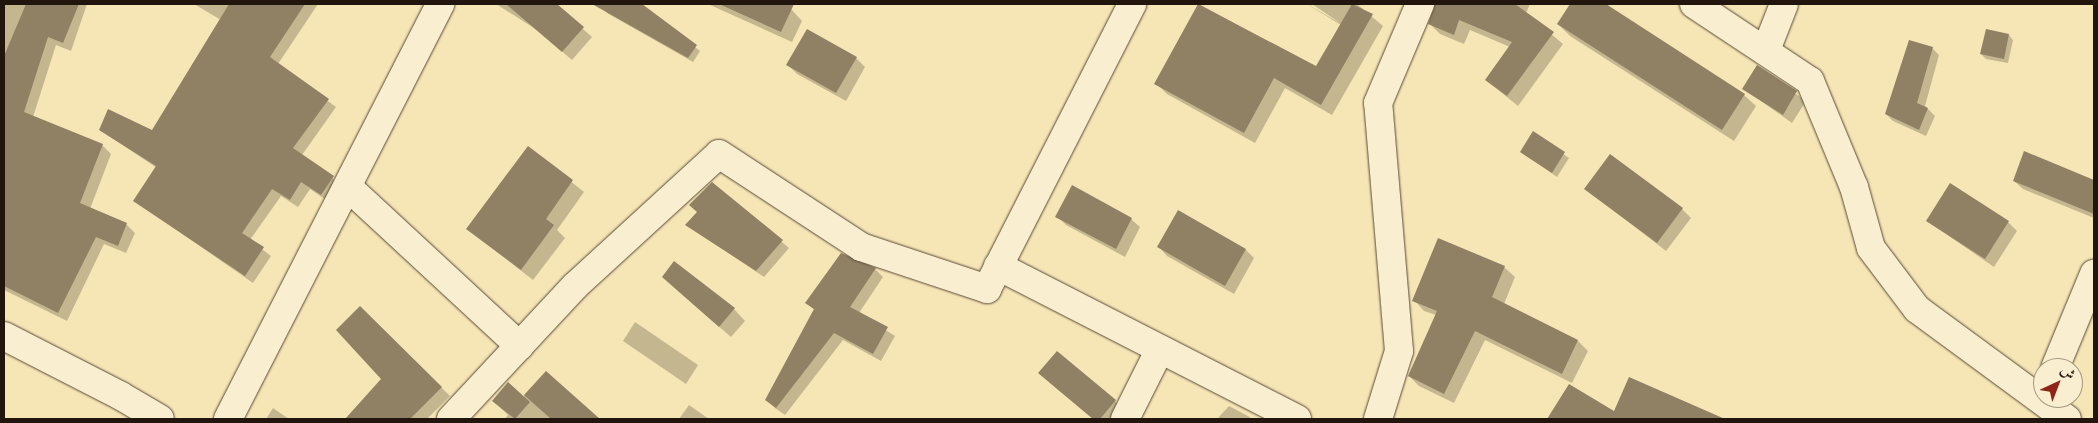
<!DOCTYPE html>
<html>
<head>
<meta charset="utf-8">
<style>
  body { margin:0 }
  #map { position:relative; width:2098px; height:423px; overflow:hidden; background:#f6e5b5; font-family:Cardo,Amiri,serif }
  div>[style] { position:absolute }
  .shadow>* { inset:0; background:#0003 }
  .building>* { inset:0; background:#908164 }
  .roads { filter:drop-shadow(0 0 1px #574937) drop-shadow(0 0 1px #574937) }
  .minor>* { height:28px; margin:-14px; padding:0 14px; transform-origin:14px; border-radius:14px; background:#f9eecf }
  span { translate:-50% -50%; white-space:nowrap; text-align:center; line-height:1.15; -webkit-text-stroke:5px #f9eecf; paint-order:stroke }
  .frame { position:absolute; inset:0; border:5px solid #22150d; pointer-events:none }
  .north { position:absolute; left:2033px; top:358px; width:50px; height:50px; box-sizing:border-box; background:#f9eecf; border:1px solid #a39781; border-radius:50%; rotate:43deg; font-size:14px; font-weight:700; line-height:20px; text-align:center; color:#22150d }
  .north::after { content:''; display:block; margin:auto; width:18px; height:22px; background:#8f2418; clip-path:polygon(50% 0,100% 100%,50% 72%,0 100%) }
</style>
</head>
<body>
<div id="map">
  <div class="shadow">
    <div style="clip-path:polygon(4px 4px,87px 4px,71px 51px,56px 45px,33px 117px,102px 145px,111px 154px,90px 209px,126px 224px,135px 233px,126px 253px,104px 244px,67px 321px,4px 290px,4px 238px,23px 192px,4px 185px)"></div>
    <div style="clip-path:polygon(194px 4px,245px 4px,255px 9px,258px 4px,318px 4px,278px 64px,336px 107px,302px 155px,341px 185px,329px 202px,310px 189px,298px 207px,281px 196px,250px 240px,271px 256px,253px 283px,135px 201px,157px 168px,100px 130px,153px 131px,221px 20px)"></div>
    <div style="clip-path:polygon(496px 4px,555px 4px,592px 37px,572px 60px,537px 30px)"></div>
    <div style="clip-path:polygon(605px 4px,640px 4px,700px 51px,693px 62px,607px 13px,603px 9px)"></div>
    <div style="clip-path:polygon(708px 4px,779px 4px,791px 9px,802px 21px,792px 42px)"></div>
    <div style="clip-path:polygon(1199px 4px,1317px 68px,1341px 25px,1310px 6px,1307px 4px,1340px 23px,1312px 4px,1357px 4px,1383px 26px,1332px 115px,1285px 88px,1255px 143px,1167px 94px,1156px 83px)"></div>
    <div style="clip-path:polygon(1435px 4px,1530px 4px,1526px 13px,1563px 44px,1518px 106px,1486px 80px,1510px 47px,1470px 30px,1464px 44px,1440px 34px,1430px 24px)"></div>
    <div style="clip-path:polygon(1571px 4px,1604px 4px,1744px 95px,1756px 106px,1734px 141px,1570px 36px,1558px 24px)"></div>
    <div style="clip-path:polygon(2009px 35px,2013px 40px,2008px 63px,1986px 59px,1981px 54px)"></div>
    <div style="clip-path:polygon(1932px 48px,1939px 55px,1925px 106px,1935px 116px,1926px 136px,1893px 121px,1886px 114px)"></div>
    <div style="clip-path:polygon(856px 58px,865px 67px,846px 101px,797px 74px,788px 65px)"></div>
    <div style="clip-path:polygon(1758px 67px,1806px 101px,1792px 123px,1744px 89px)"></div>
    <div style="clip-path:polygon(1534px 133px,1569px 158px,1557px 177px,1521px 152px)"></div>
    <div style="clip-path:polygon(529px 148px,584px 192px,557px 230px,565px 238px,533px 280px,468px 229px)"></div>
    <div style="clip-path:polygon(2025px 153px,2094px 181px,2094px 218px,2023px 189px,2014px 181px)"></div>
    <div style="clip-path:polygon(712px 183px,789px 248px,764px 277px,687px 225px,698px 212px)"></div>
    <div style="clip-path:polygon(1586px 189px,1682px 209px,1691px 218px,1666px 251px)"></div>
    <div style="clip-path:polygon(1057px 216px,1131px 219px,1140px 227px,1125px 257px,1066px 225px)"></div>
    <div style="clip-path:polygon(1927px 221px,2008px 222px,2017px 231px,1994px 267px)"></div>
    <div style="clip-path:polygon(1159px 247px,1246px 250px,1254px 258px,1234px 294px,1167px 256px)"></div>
    <div style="clip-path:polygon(1504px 267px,1515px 277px,1504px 304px,1578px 341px,1588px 351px,1572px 383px,1485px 340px,1454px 403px,1419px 386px,1409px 376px,1436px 315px,1424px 311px,1414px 300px)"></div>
    <div style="clip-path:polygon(875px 269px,883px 277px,859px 313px,895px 336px,881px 361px,843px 340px,785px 415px,775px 408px,767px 400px,815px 310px,807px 303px)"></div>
    <div style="clip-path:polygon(675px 288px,734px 309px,745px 321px,731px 337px)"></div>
    <div style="clip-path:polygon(360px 307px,450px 396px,427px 419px,347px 419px,383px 379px)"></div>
    <div style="clip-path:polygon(635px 322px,698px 365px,686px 384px,623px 341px)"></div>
    <div style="clip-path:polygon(546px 372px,598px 419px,505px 419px,508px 415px,493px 401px,523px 397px)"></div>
    <div style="clip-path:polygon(1049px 382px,1115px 401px,1123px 410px,1116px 419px,1093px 419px)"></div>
    <div style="clip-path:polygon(689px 405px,709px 419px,679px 419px)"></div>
    <div style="clip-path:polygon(1229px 406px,1248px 416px,1252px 419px,1217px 419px)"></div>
    <div style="clip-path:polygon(1694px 407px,1714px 419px,1556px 419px,1551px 415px)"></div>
    <div style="clip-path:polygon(273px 408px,289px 419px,266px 419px)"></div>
  </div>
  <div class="building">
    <div style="clip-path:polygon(26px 4px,79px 4px,63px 43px,48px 37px,24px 112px,103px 144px,80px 203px,127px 223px,118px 246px,96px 237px,58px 313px,4px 286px,4px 56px)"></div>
    <div style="clip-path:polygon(229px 4px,305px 4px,270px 57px,329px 99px,293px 148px,334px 176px,321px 195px,301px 182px,290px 200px,272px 189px,242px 233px,264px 247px,245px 276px,133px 201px,156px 166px,99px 130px,108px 109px,152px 130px)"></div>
    <div style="clip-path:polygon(506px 4px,557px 4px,584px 27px,562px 52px)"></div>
    <div style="clip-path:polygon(592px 4px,642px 4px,697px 45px,688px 58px)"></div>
    <div style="clip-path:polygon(719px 4px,794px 4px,781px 32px)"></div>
    <div style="clip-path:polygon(1198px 4px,1316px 66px,1352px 4px,1373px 14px,1321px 105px,1274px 78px,1244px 133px,1154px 84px)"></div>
    <div style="clip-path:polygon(1435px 4px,1515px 4px,1554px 32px,1507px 96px,1485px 80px,1512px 42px,1459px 20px,1454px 35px,1428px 24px)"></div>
    <div style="clip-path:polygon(1570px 4px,1606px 4px,1745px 94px,1722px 130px,1557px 24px)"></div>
    <div style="clip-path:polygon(807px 29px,857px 57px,836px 93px,786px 65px)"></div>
    <div style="clip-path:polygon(1986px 29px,2009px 34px,2004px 59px,1980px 54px)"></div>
    <div style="clip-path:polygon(1909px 40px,1933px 47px,1917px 103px,1928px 108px,1919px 130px,1885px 114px)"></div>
    <div style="clip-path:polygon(1757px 65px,1797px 91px,1783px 115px,1742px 89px)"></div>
    <div style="clip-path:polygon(1533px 131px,1565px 152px,1552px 173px,1520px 152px)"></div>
    <div style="clip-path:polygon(528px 146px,573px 180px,546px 219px,554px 225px,521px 270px,466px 229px)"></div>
    <div style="clip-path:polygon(2024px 151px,2094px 180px,2094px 214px,2013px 181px)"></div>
    <div style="clip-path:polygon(1610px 154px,1683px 208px,1657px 243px,1584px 189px)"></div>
    <div style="clip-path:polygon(712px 182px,783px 240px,756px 271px,685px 225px,697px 212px,689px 205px)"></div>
    <div style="clip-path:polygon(1950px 183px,2009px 221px,1985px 259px,1926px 221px)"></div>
    <div style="clip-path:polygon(1072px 185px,1132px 218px,1116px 249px,1055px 217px)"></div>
    <div style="clip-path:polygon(1178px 210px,1246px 249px,1225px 286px,1157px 247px)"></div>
    <div style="clip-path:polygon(1438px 238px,1505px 266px,1492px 297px,1578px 340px,1562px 374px,1475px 331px,1444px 394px,1408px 376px,1437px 311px,1412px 301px)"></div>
    <div style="clip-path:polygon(841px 253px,876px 268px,850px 307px,888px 327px,873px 354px,834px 333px,776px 408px,765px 400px,814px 309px,805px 303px)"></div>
    <div style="clip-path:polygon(674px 261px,735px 308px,719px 327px,662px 277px)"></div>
    <div style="clip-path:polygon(360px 306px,442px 387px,410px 419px,345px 419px,381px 379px,336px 330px)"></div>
    <div style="clip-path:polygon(1057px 351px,1116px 400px,1100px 419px,1093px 419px,1038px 373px)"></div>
    <div style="clip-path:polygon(546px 371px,600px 419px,551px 419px,524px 395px)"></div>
    <div style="clip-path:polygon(1629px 377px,1725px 419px,1547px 419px,1569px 384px,1614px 411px)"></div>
    <div style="clip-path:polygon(508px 382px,530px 402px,515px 419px,492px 401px)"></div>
  </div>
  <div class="roads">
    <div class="minor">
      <div style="left:1694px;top:4px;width:139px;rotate:33.6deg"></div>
      <div style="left:1810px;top:81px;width:115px;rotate:67.5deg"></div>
      <div style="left:1854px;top:187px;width:63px;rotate:74.4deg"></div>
      <div style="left:1871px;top:248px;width:76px;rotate:53deg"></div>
      <div style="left:1917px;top:309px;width:186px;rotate:36.3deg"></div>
      <div style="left:1766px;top:50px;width:49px;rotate:-68.6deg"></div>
      <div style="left:348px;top:187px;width:234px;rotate:42.8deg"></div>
      <div style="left:998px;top:266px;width:336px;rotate:27.1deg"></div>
      <div style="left:4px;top:336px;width:131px;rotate:27.1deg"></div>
      <div style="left:121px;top:396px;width:45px;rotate:30.5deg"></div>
      <div style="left:2055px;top:368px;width:102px;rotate:-67.5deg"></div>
      <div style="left:228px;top:419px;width:466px;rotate:-62.9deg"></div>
      <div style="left:451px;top:419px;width:182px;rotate:-47deg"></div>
      <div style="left:575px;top:286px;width:195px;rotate:-42.5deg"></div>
      <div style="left:719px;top:154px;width:170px;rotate:33.2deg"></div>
      <div style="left:861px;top:247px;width:133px;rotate:18.4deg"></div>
      <div style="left:987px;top:289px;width:320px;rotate:-63deg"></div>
      <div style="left:1125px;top:419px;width:78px;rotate:-63.4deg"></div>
      <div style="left:1378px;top:419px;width:71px;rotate:-72.8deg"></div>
      <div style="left:1399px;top:351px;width:249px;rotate:-94.8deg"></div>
      <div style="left:1378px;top:103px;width:108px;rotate:-67deg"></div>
    </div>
  </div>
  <div class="frame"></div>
  <div class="north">ش</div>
</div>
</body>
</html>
